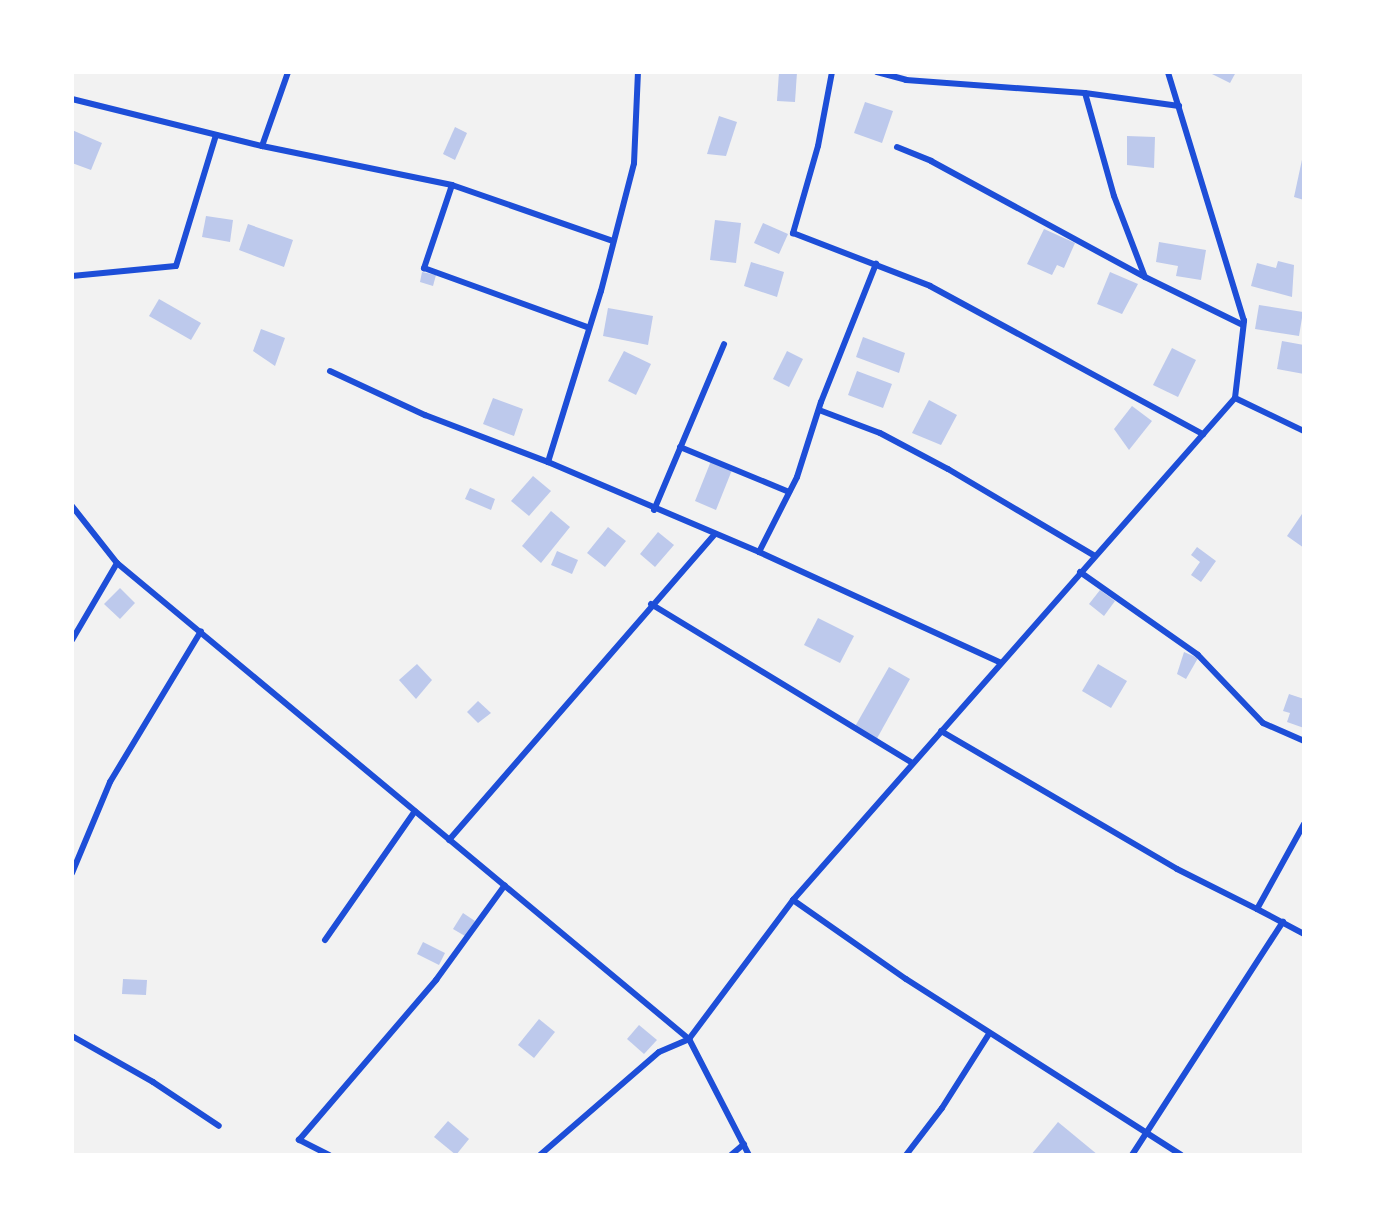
<!DOCTYPE html>
<html>
<head>
<meta charset="utf-8">
<style>
  body { margin:0 }
  #map { position:relative; width:1376px; height:1227px; overflow:hidden; background:#f2f2f2; font-family:Karla,sans-serif }
  div>[style] { position:absolute }
  .building>* { inset:0; background:#bdc9ec }
  .minor>* { height:6px; margin:-3px; padding:0 3px; transform-origin:3px; border-radius:3px; background:#1d4ed8 }
  span { translate:-50% -50%; white-space:nowrap; text-align:center; line-height:1.15; -webkit-text-stroke:5px #fff; paint-order:stroke }
  .frame { position:absolute; inset:0; border:74px solid #fff; pointer-events:none }
</style>
</head>
<body>
<div id="map">
  <div class="building">
    <div style="clip-path:polygon(779px 72px,797px 72px,795px 102px,777px 101px)"></div>
    <div style="clip-path:polygon(1208px 72px,1236px 72px,1230px 83px)"></div>
    <div style="clip-path:polygon(865px 102px,893px 111px,882px 143px,854px 133px)"></div>
    <div style="clip-path:polygon(719px 116px,737px 122px,726px 156px,707px 154px)"></div>
    <div style="clip-path:polygon(455px 127px,467px 133px,455px 160px,443px 154px)"></div>
    <div style="clip-path:polygon(72px 130px,102px 143px,91px 170px,72px 163px)"></div>
    <div style="clip-path:polygon(1127px 136px,1155px 137px,1154px 168px,1127px 165px)"></div>
    <div style="clip-path:polygon(1303px 155px,1304px 155px,1304px 200px,1294px 197px)"></div>
    <div style="clip-path:polygon(206px 216px,233px 220px,230px 242px,202px 237px)"></div>
    <div style="clip-path:polygon(715px 220px,741px 223px,736px 263px,710px 260px)"></div>
    <div style="clip-path:polygon(763px 223px,788px 234px,779px 254px,754px 243px)"></div>
    <div style="clip-path:polygon(248px 224px,293px 240px,284px 267px,239px 250px)"></div>
    <div style="clip-path:polygon(1044px 229px,1075px 243px,1064px 268px,1057px 265px,1052px 275px,1027px 264px)"></div>
    <div style="clip-path:polygon(1159px 242px,1206px 250px,1201px 280px,1176px 276px,1178px 266px,1156px 262px)"></div>
    <div style="clip-path:polygon(1278px 261px,1294px 265px,1292px 297px,1251px 286px,1257px 263px,1276px 268px)"></div>
    <div style="clip-path:polygon(751px 262px,784px 272px,777px 297px,744px 286px)"></div>
    <div style="clip-path:polygon(422px 272px,436px 275px,433px 286px,420px 282px)"></div>
    <div style="clip-path:polygon(1110px 272px,1138px 284px,1122px 314px,1097px 304px)"></div>
    <div style="clip-path:polygon(159px 299px,201px 323px,191px 340px,149px 316px)"></div>
    <div style="clip-path:polygon(1259px 305px,1303px 312px,1299px 336px,1255px 329px)"></div>
    <div style="clip-path:polygon(608px 308px,653px 316px,648px 345px,603px 336px)"></div>
    <div style="clip-path:polygon(261px 329px,285px 338px,275px 366px,253px 351px)"></div>
    <div style="clip-path:polygon(863px 337px,905px 353px,899px 373px,856px 357px)"></div>
    <div style="clip-path:polygon(1282px 341px,1304px 345px,1304px 374px,1277px 369px)"></div>
    <div style="clip-path:polygon(1172px 348px,1196px 360px,1178px 397px,1153px 385px)"></div>
    <div style="clip-path:polygon(624px 351px,651px 364px,636px 395px,608px 381px)"></div>
    <div style="clip-path:polygon(787px 351px,803px 359px,789px 387px,773px 379px)"></div>
    <div style="clip-path:polygon(857px 371px,892px 384px,883px 408px,848px 395px)"></div>
    <div style="clip-path:polygon(493px 398px,523px 409px,514px 436px,483px 424px)"></div>
    <div style="clip-path:polygon(929px 400px,957px 415px,941px 445px,912px 433px)"></div>
    <div style="clip-path:polygon(1132px 406px,1152px 421px,1129px 450px,1114px 429px)"></div>
    <div style="clip-path:polygon(711px 461px,732px 470px,716px 510px,695px 501px)"></div>
    <div style="clip-path:polygon(533px 476px,551px 491px,529px 516px,511px 501px)"></div>
    <div style="clip-path:polygon(470px 488px,495px 499px,491px 510px,465px 499px)"></div>
    <div style="clip-path:polygon(551px 511px,570px 527px,541px 563px,522px 546px)"></div>
    <div style="clip-path:polygon(1304px 511px,1304px 548px,1287px 536px)"></div>
    <div style="clip-path:polygon(608px 527px,626px 541px,605px 567px,587px 553px)"></div>
    <div style="clip-path:polygon(658px 532px,674px 545px,655px 567px,640px 554px)"></div>
    <div style="clip-path:polygon(1197px 547px,1216px 561px,1201px 582px,1191px 575px,1200px 562px,1191px 555px)"></div>
    <div style="clip-path:polygon(557px 551px,578px 560px,572px 574px,551px 565px)"></div>
    <div style="clip-path:polygon(120px 588px,135px 603px,120px 619px,104px 604px)"></div>
    <div style="clip-path:polygon(1100px 590px,1115px 601px,1104px 616px,1089px 604px)"></div>
    <div style="clip-path:polygon(818px 618px,854px 636px,840px 663px,804px 645px)"></div>
    <div style="clip-path:polygon(1184px 652px,1198px 658px,1186px 679px,1177px 674px)"></div>
    <div style="clip-path:polygon(417px 664px,432px 680px,416px 699px,399px 680px)"></div>
    <div style="clip-path:polygon(1098px 664px,1127px 681px,1111px 708px,1082px 691px)"></div>
    <div style="clip-path:polygon(889px 667px,910px 679px,875px 742px,853px 730px)"></div>
    <div style="clip-path:polygon(1289px 694px,1304px 699px,1304px 728px,1287px 722px,1290px 713px,1283px 711px)"></div>
    <div style="clip-path:polygon(478px 701px,491px 713px,478px 723px,467px 712px)"></div>
    <div style="clip-path:polygon(463px 913px,475px 921px,465px 936px,453px 929px)"></div>
    <div style="clip-path:polygon(423px 942px,445px 953px,439px 965px,417px 954px)"></div>
    <div style="clip-path:polygon(123px 979px,147px 980px,146px 995px,122px 994px)"></div>
    <div style="clip-path:polygon(539px 1019px,555px 1032px,534px 1058px,518px 1045px)"></div>
    <div style="clip-path:polygon(639px 1025px,657px 1040px,644px 1054px,627px 1039px)"></div>
    <div style="clip-path:polygon(448px 1121px,469px 1139px,456px 1155px,434px 1137px)"></div>
    <div style="clip-path:polygon(1058px 1122px,1098px 1155px,1031px 1155px)"></div>
  </div>
  <div class="minor">
    <div style="left:832px;top:72px;width:75px;rotate:100.7deg"></div>
    <div style="left:818px;top:146px;width:91px;rotate:106deg"></div>
    <div style="left:793px;top:233px;width:147px;rotate:21.1deg"></div>
    <div style="left:930px;top:286px;width:311px;rotate:28.5deg"></div>
    <div style="left:877px;top:72px;width:30px;rotate:15deg"></div>
    <div style="left:906px;top:80px;width:179px;rotate:4.2deg"></div>
    <div style="left:1085px;top:93px;width:95px;rotate:7.9deg"></div>
    <div style="left:1085px;top:93px;width:107px;rotate:74.3deg"></div>
    <div style="left:1114px;top:196px;width:87px;rotate:69.1deg"></div>
    <div style="left:72px;top:99px;width:196px;rotate:13.9deg"></div>
    <div style="left:262px;top:146px;width:194px;rotate:11.6deg"></div>
    <div style="left:452px;top:185px;width:170px;rotate:19.2deg"></div>
    <div style="left:262px;top:146px;width:78px;rotate:-70.6deg"></div>
    <div style="left:897px;top:147px;width:37px;rotate:22deg"></div>
    <div style="left:931px;top:161px;width:243px;rotate:28.5deg"></div>
    <div style="left:1145px;top:277px;width:109px;rotate:26.1deg"></div>
    <div style="left:452px;top:185px;width:88px;rotate:108.6deg"></div>
    <div style="left:424px;top:268px;width:173px;rotate:19.9deg"></div>
    <div style="left:72px;top:276px;width:104px;rotate:-5.5deg"></div>
    <div style="left:176px;top:266px;width:137px;rotate:-73deg"></div>
    <div style="left:330px;top:371px;width:105px;rotate:24.9deg"></div>
    <div style="left:425px;top:415px;width:132px;rotate:20.9deg"></div>
    <div style="left:548px;top:462px;width:229px;rotate:23.1deg"></div>
    <div style="left:759px;top:552px;width:266px;rotate:24.6deg"></div>
    <div style="left:1235px;top:398px;width:76px;rotate:25.6deg"></div>
    <div style="left:819px;top:410px;width:65px;rotate:20.7deg"></div>
    <div style="left:880px;top:433px;width:77px;rotate:27.9deg"></div>
    <div style="left:948px;top:469px;width:171px;rotate:30.6deg"></div>
    <div style="left:680px;top:447px;width:118px;rotate:22.4deg"></div>
    <div style="left:548px;top:462px;width:179px;rotate:-72.8deg"></div>
    <div style="left:601px;top:291px;width:132px;rotate:-75.5deg"></div>
    <div style="left:634px;top:163px;width:91px;rotate:-87.5deg"></div>
    <div style="left:72px;top:506px;width:73px;rotate:51.7deg"></div>
    <div style="left:117px;top:563px;width:744px;rotate:39.77deg"></div>
    <div style="left:689px;top:1039px;width:131px;rotate:62.7deg"></div>
    <div style="left:654px;top:510px;width:180px;rotate:-67.1deg"></div>
    <div style="left:759px;top:552px;width:84px;rotate:-63.1deg"></div>
    <div style="left:797px;top:477px;width:79px;rotate:-72.3deg"></div>
    <div style="left:821px;top:402px;width:149px;rotate:-68.3deg"></div>
    <div style="left:1080px;top:572px;width:144px;rotate:35.1deg"></div>
    <div style="left:1198px;top:655px;width:94px;rotate:46.3deg"></div>
    <div style="left:1263px;top:723px;width:45px;rotate:23.7deg"></div>
    <div style="left:651px;top:604px;width:306px;rotate:31.3deg"></div>
    <div style="left:72px;top:640px;width:89px;rotate:-59.7deg"></div>
    <div style="left:941px;top:731px;width:273px;rotate:30.3deg"></div>
    <div style="left:1177px;top:869px;width:89px;rotate:26.6deg"></div>
    <div style="left:1304px;top:824px;width:97px;rotate:118.9deg"></div>
    <div style="left:1257px;top:909px;width:53px;rotate:28deg"></div>
    <div style="left:449px;top:840px;width:405px;rotate:-49deg"></div>
    <div style="left:72px;top:873px;width:99px;rotate:-67.3deg"></div>
    <div style="left:110px;top:782px;width:176px;rotate:-58.9deg"></div>
    <div style="left:793px;top:900px;width:138px;rotate:35deg"></div>
    <div style="left:906px;top:979px;width:326px;rotate:32.6deg"></div>
    <div style="left:325px;top:940px;width:157px;rotate:-55.1deg"></div>
    <div style="left:72px;top:1036px;width:93px;rotate:29.6deg"></div>
    <div style="left:153px;top:1082px;width:79px;rotate:33.7deg"></div>
    <div style="left:329px;top:1155px;width:34px;rotate:-153deg"></div>
    <div style="left:299px;top:1140px;width:211px;rotate:-49.4deg"></div>
    <div style="left:436px;top:980px;width:117px;rotate:-54deg"></div>
    <div style="left:540px;top:1155px;width:157px;rotate:-40.9deg"></div>
    <div style="left:659px;top:1052px;width:33px;rotate:-23deg"></div>
    <div style="left:689px;top:1039px;width:174px;rotate:-53.2deg"></div>
    <div style="left:793px;top:900px;width:669px;rotate:-48.64deg"></div>
    <div style="left:1235px;top:398px;width:78px;rotate:-83.3deg"></div>
    <div style="left:1244px;top:321px;width:260px;rotate:-107deg"></div>
    <div style="left:731px;top:1155px;width:17px;rotate:-40deg"></div>
    <div style="left:906px;top:1155px;width:59px;rotate:-52.5deg"></div>
    <div style="left:942px;top:1108px;width:88px;rotate:-57.6deg"></div>
    <div style="left:1132px;top:1155px;width:278px;rotate:-57.1deg"></div>
  </div>
  <div class="frame"></div>
</div>
</body>
</html>
